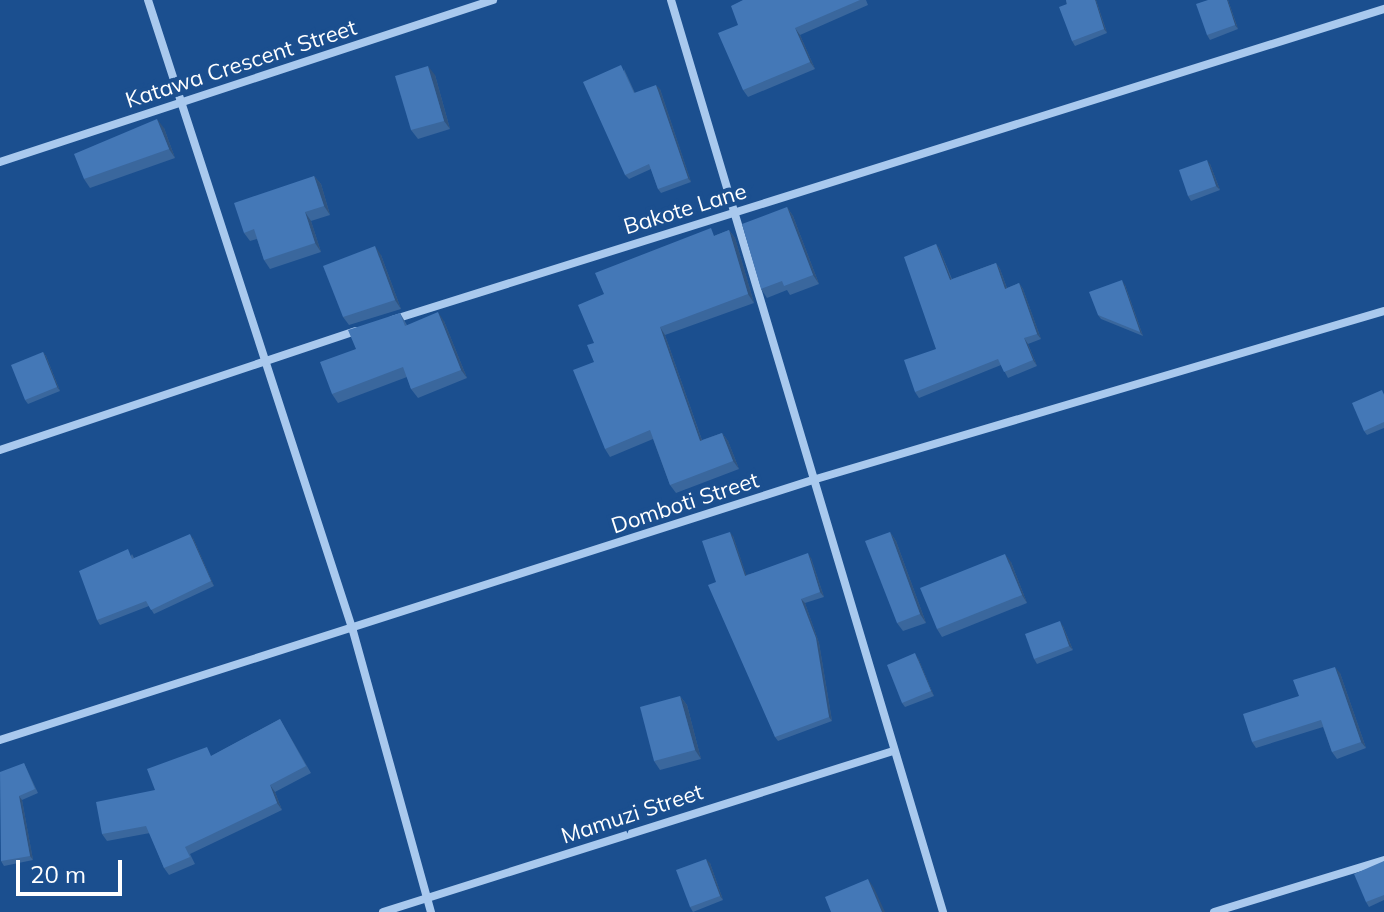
<!DOCTYPE html>
<html>
<head>
<meta charset="utf-8">
<style>
  body { margin:0 }
  #map { position:relative; width:1384px; height:912px; overflow:hidden; background:#1b4f8f; font-family:Mulish,sans-serif }
  div>[style] { position:absolute }
  .street>* { height:8px; margin:-4px; padding:0 4px; transform-origin:4px; border-radius:4px; background:#a9c9ee }
  .wall>* { inset:0; background:#3a679d }
  .shaded-wall>* { inset:0; background:#305480 }
  .building>* { inset:0; background:#4478b7 }
  span { translate:-50% -50%; white-space:nowrap; text-align:center; line-height:1.15; -webkit-text-stroke:8px #1b4f8f; paint-order:stroke }
  .street-label { font-size:22px; color:#fff }
  .scale { position:absolute; left:16px; top:860px; width:106px; height:36px; box-sizing:border-box; border:4px solid #fff; border-top:0; padding-left:10px; font-size:24px; line-height:28px; white-space:nowrap; color:#fff; -webkit-text-stroke:6px #1b4f8f; paint-order:stroke }
</style>
</head>
<body>
<div id="map">
  <div class="street">
    <div style="left:148px;top:0;width:663px;rotate:72deg"></div>
    <div style="left:353px;top:631px;width:292px;rotate:74.5deg"></div>
    <div style="left:671px;top:0;width:952px;rotate:73.39deg"></div>
    <div style="left:0;top:162px;width:519px;rotate:-18.19deg"></div>
    <div style="left:392px;top:320px;width:1040px;rotate:-17.41deg"></div>
    <div style="left:0;top:450px;width:375px;rotate:-18.5deg"></div>
    <div style="left:0;top:740px;width:857px;rotate:-17.74deg"></div>
    <div style="left:816px;top:479px;width:592px;rotate:-16.48deg"></div>
    <div style="left:383px;top:912px;width:535px;rotate:-17.52deg"></div>
    <div style="left:1214px;top:912px;width:178px;rotate:-17deg"></div>
  </div>
  <div class="wall">
    <div style="clip-path:polygon(743px 0,866px 0,868px 5px,800px 35px,815px 69px,748px 97px,743px 90px,738px 25px)"></div>
    <div style="clip-path:polygon(1066px 0,1096px 0,1107px 33px,1075px 46px,1072px 41px)"></div>
    <div style="clip-path:polygon(1228px 0,1238px 29px,1210px 40px,1207px 35px)"></div>
    <div style="clip-path:polygon(624px 69px,635px 93px,660px 89px,691px 182px,661px 193px,658px 189px,651px 169px,629px 179px,625px 175px)"></div>
    <div style="clip-path:polygon(435px 75px,450px 129px,418px 139px,411px 130px)"></div>
    <div style="clip-path:polygon(164px 128px,175px 158px,90px 188px,84px 179px)"></div>
    <div style="clip-path:polygon(1210px 164px,1220px 190px,1191px 201px,1188px 196px)"></div>
    <div style="clip-path:polygon(314px 176px,321px 184px,330px 215px,311px 221px,321px 252px,270px 269px,264px 260px,257px 239px,250px 241px,244px 233px)"></div>
    <div style="clip-path:polygon(787px 207px,793px 216px,819px 284px,790px 295px,787px 290px,767px 298px,761px 289px)"></div>
    <div style="clip-path:polygon(729px 230px,735px 238px,754px 303px,665px 335px,702px 440px,722px 433px,728px 441px,739px 469px,676px 493px,670px 485px,653px 439px,610px 457px,605px 449px,594px 362px,604px 294px,716px 235px)"></div>
    <div style="clip-path:polygon(936px 244px,940px 250px,952px 279px,996px 263px,1000px 269px,1007px 288px,1019px 283px,1023px 289px,1041px 339px,1028px 344px,1037px 366px,1008px 378px,1001px 365px,919px 398px,915px 392px,936px 349px)"></div>
    <div style="clip-path:polygon(381px 255px,401px 309px,349px 325px,343px 317px)"></div>
    <div style="clip-path:polygon(1125px 285px,1143px 336px,1101px 319px,1098px 315px)"></div>
    <div style="clip-path:polygon(400px 313px,407px 325px,444px 321px,467px 378px,418px 398px,411px 389px,407px 377px,338px 403px,332px 394px,356px 349px)"></div>
    <div style="clip-path:polygon(43px 352px,46px 356px,60px 391px,28px 404px,25px 400px)"></div>
    <div style="clip-path:polygon(1384px 393px,1384px 428px,1367px 435px,1364px 431px)"></div>
    <div style="clip-path:polygon(890px 532px,896px 541px,926px 623px,903px 631px,897px 623px)"></div>
    <div style="clip-path:polygon(733px 536px,746px 575px,811px 558px,824px 597px,805px 603px,819px 643px,832px 721px,778px 741px,775px 737px,716px 582px)"></div>
    <div style="clip-path:polygon(193px 538px,214px 586px,154px 614px,149px 606px,100px 625px,97px 620px,132px 554px,134px 558px)"></div>
    <div style="clip-path:polygon(1011px 562px,1027px 603px,942px 637px,937px 629px)"></div>
    <div style="clip-path:polygon(1063px 626px,1073px 650px,1037px 664px,1034px 659px)"></div>
    <div style="clip-path:polygon(918px 658px,934px 696px,905px 707px,902px 703px)"></div>
    <div style="clip-path:polygon(1340px 673px,1366px 748px,1337px 759px,1332px 752px,1323px 727px,1256px 748px,1252px 742px,1299px 696px)"></div>
    <div style="clip-path:polygon(680px 696px,687px 705px,701px 759px,660px 770px,654px 761px)"></div>
    <div style="clip-path:polygon(280px 719px,311px 773px,275px 792px,282px 810px,190px 854px,195px 864px,169px 875px,164px 868px,150px 833px,107px 841px,102px 834px,155px 790px,213px 755px)"></div>
    <div style="clip-path:polygon(24px 763px,38px 793px,22px 800px,33px 860px,4px 866px,1px 861px)"></div>
    <div style="clip-path:polygon(1384px 861px,1384px 900px,1369px 907px,1366px 902px)"></div>
    <div style="clip-path:polygon(710px 863px,723px 900px,693px 912px,690px 907px)"></div>
  </div>
  <div class="shaded-wall">
    <div style="clip-path:polygon(1095px 0,1096px 0,1107px 33px,1104px 29px)"></div>
    <div style="clip-path:polygon(1227px 0,1228px 0,1238px 29px,1235px 25px)"></div>
    <div style="clip-path:polygon(795px 28px,800px 35px,815px 69px,810px 62px)"></div>
    <div style="clip-path:polygon(428px 66px,435px 75px,450px 129px,444px 121px)"></div>
    <div style="clip-path:polygon(656px 85px,660px 89px,691px 182px,688px 178px)"></div>
    <div style="clip-path:polygon(157px 119px,164px 128px,175px 158px,169px 149px)"></div>
    <div style="clip-path:polygon(1207px 160px,1210px 164px,1220px 190px,1216px 186px)"></div>
    <div style="clip-path:polygon(314px 176px,321px 184px,330px 215px,324px 206px)"></div>
    <div style="clip-path:polygon(787px 207px,793px 216px,819px 284px,813px 275px)"></div>
    <div style="clip-path:polygon(305px 212px,311px 221px,321px 252px,315px 243px)"></div>
    <div style="clip-path:polygon(729px 230px,735px 238px,754px 303px,748px 294px)"></div>
    <div style="clip-path:polygon(936px 244px,940px 250px,954px 286px,950px 280px)"></div>
    <div style="clip-path:polygon(375px 246px,381px 255px,401px 309px,395px 300px)"></div>
    <div style="clip-path:polygon(996px 263px,1000px 269px,1009px 294px,1005px 289px)"></div>
    <div style="clip-path:polygon(1122px 280px,1125px 285px,1143px 336px,1140px 332px)"></div>
    <div style="clip-path:polygon(1019px 283px,1023px 289px,1041px 339px,1037px 334px)"></div>
    <div style="clip-path:polygon(438px 312px,444px 321px,467px 378px,461px 370px)"></div>
    <div style="clip-path:polygon(660px 327px,665px 335px,705px 449px,700px 441px)"></div>
    <div style="clip-path:polygon(1024px 338px,1028px 344px,1037px 366px,1033px 360px)"></div>
    <div style="clip-path:polygon(43px 352px,46px 356px,60px 391px,57px 387px)"></div>
    <div style="clip-path:polygon(722px 433px,728px 441px,739px 469px,733px 461px)"></div>
    <div style="clip-path:polygon(730px 532px,733px 536px,748px 580px,745px 576px)"></div>
    <div style="clip-path:polygon(890px 532px,896px 541px,926px 623px,920px 614px)"></div>
    <div style="clip-path:polygon(190px 534px,193px 538px,214px 586px,211px 581px)"></div>
    <div style="clip-path:polygon(808px 553px,811px 558px,824px 597px,820px 592px)"></div>
    <div style="clip-path:polygon(1005px 554px,1011px 562px,1027px 603px,1022px 595px)"></div>
    <div style="clip-path:polygon(801px 599px,805px 603px,819px 643px,832px 721px,829px 717px)"></div>
    <div style="clip-path:polygon(1060px 621px,1063px 626px,1073px 650px,1069px 646px)"></div>
    <div style="clip-path:polygon(915px 653px,918px 658px,934px 696px,931px 691px)"></div>
    <div style="clip-path:polygon(1335px 667px,1340px 673px,1366px 748px,1361px 742px)"></div>
    <div style="clip-path:polygon(680px 696px,687px 705px,701px 759px,695px 750px)"></div>
    <div style="clip-path:polygon(270px 785px,275px 792px,282px 810px,277px 803px)"></div>
    <div style="clip-path:polygon(19px 796px,22px 800px,33px 860px,30px 856px)"></div>
    <div style="clip-path:polygon(706px 859px,710px 863px,723px 900px,720px 896px)"></div>
    <div style="clip-path:polygon(868px 879px,874px 888px,885px 912px,882px 912px)"></div>
  </div>
  <div class="building">
    <div style="clip-path:polygon(743px 0,860px 0,795px 28px,810px 62px,743px 90px,718px 33px,738px 25px,731px 6px)"></div>
    <div style="clip-path:polygon(1066px 0,1095px 0,1104px 29px,1072px 41px,1059px 7px,1067px 4px)"></div>
    <div style="clip-path:polygon(1208px 0,1227px 0,1235px 25px,1207px 35px,1196px 4px)"></div>
    <div style="clip-path:polygon(621px 65px,634px 93px,656px 85px,688px 178px,658px 189px,649px 164px,625px 175px,583px 82px)"></div>
    <div style="clip-path:polygon(428px 66px,444px 121px,411px 130px,395px 76px)"></div>
    <div style="clip-path:polygon(157px 119px,169px 149px,84px 179px,74px 154px)"></div>
    <div style="clip-path:polygon(1207px 160px,1216px 186px,1188px 196px,1179px 170px)"></div>
    <div style="clip-path:polygon(314px 176px,324px 206px,305px 212px,315px 243px,264px 260px,254px 229px,244px 233px,234px 203px)"></div>
    <div style="clip-path:polygon(787px 207px,813px 275px,784px 286px,782px 281px,761px 289px,742px 224px)"></div>
    <div style="clip-path:polygon(711px 228px,714px 236px,729px 230px,748px 294px,660px 327px,700px 441px,722px 433px,733px 461px,670px 485px,650px 430px,605px 449px,573px 370px,594px 362px,587px 345px,594px 343px,578px 305px,604px 294px,595px 273px)"></div>
    <div style="clip-path:polygon(936px 244px,950px 280px,996px 263px,1005px 289px,1019px 283px,1037px 334px,1024px 338px,1033px 360px,1004px 372px,998px 359px,915px 392px,904px 360px,936px 349px,904px 257px)"></div>
    <div style="clip-path:polygon(375px 246px,395px 300px,343px 317px,323px 266px)"></div>
    <div style="clip-path:polygon(1122px 280px,1140px 332px,1098px 315px,1089px 292px)"></div>
    <div style="clip-path:polygon(438px 312px,461px 370px,411px 389px,403px 367px,332px 394px,320px 362px,356px 349px,348px 330px,400px 313px,405px 326px)"></div>
    <div style="clip-path:polygon(43px 352px,57px 387px,25px 400px,11px 365px)"></div>
    <div style="clip-path:polygon(1382px 390px,1384px 395px,1384px 422px,1364px 431px,1352px 403px)"></div>
    <div style="clip-path:polygon(730px 532px,745px 576px,808px 553px,820px 592px,801px 599px,816px 638px,829px 717px,775px 737px,708px 585px,716px 582px,702px 541px)"></div>
    <div style="clip-path:polygon(890px 532px,920px 614px,897px 623px,865px 541px)"></div>
    <div style="clip-path:polygon(190px 534px,211px 581px,151px 610px,146px 601px,97px 620px,79px 571px,128px 549px,132px 559px)"></div>
    <div style="clip-path:polygon(1005px 554px,1022px 595px,937px 629px,920px 588px)"></div>
    <div style="clip-path:polygon(1060px 621px,1069px 646px,1034px 659px,1025px 634px)"></div>
    <div style="clip-path:polygon(915px 653px,931px 691px,902px 703px,887px 665px)"></div>
    <div style="clip-path:polygon(1335px 667px,1361px 742px,1332px 752px,1321px 720px,1252px 742px,1243px 714px,1299px 696px,1293px 680px)"></div>
    <div style="clip-path:polygon(680px 696px,695px 750px,654px 761px,640px 707px)"></div>
    <div style="clip-path:polygon(280px 719px,306px 766px,270px 785px,277px 803px,185px 847px,190px 857px,164px 868px,146px 826px,102px 834px,96px 802px,155px 790px,147px 769px,207px 747px,211px 756px)"></div>
    <div style="clip-path:polygon(24px 763px,35px 789px,19px 796px,30px 856px,1px 861px,0 772px)"></div>
    <div style="clip-path:polygon(706px 859px,720px 896px,690px 907px,676px 870px)"></div>
    <div style="clip-path:polygon(1384px 861px,1384px 895px,1366px 902px,1354px 874px)"></div>
    <div style="clip-path:polygon(868px 879px,882px 912px,831px 912px,825px 897px)"></div>
  </div>
  <div class="street-label">
    <span style="left:241px;top:64px;rotate:-18deg">Katawa Crescent Street</span>
    <span style="left:685px;top:209px;rotate:-17deg">Bakote Lane</span>
    <span style="left:685px;top:503px;rotate:-18deg">Domboti Street</span>
    <span style="left:632px;top:814px;rotate:-18deg">Mamuzi Street</span>
  </div>
  <div class="scale">20 m</div>
</div>
</body>
</html>
